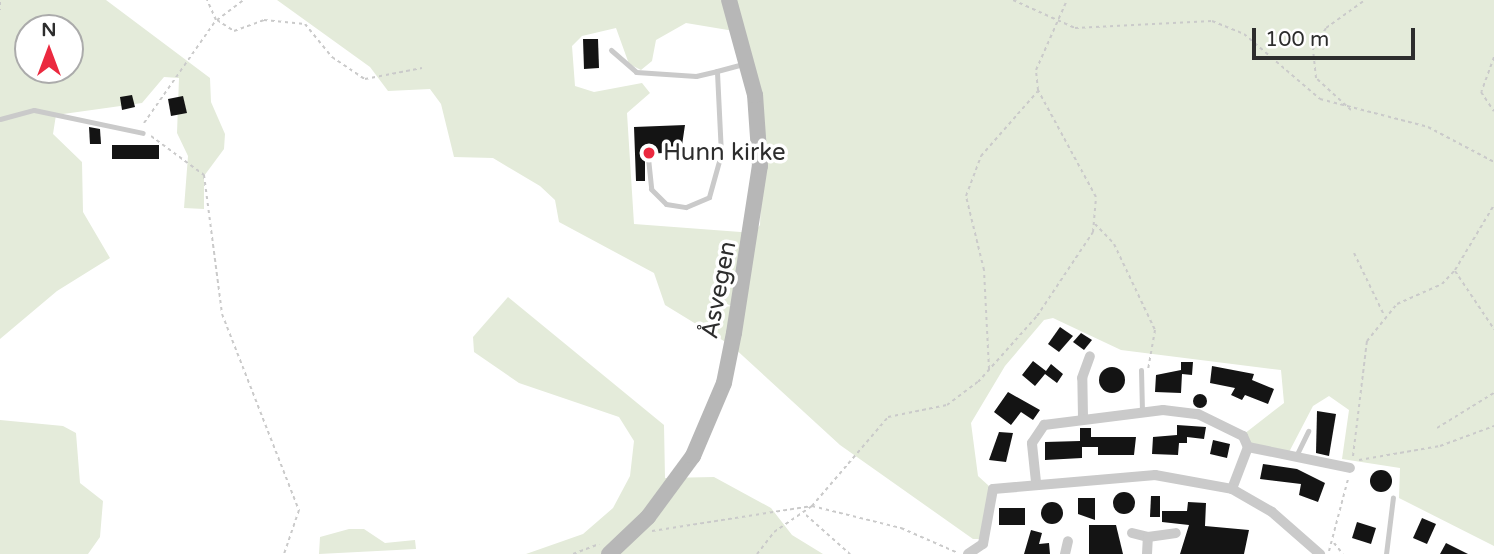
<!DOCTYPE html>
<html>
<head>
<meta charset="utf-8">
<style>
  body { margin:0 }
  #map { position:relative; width:1494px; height:554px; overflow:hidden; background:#fff; font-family:"Varela Round",sans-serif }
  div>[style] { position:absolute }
  .green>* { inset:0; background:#e4ebda }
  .building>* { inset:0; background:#141414 }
  .round { border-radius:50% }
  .path>* { height:2px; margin-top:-1px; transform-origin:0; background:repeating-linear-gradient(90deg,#cacaca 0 3.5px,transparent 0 7px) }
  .lane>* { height:5px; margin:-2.5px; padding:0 2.5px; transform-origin:2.5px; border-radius:2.5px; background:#cacaca }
  .street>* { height:10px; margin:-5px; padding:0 5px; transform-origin:5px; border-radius:5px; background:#cacaca }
  .secondary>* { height:16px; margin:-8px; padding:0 8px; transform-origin:8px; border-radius:8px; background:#b7b7b7 }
  .dots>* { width:19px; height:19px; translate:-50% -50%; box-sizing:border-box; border:4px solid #fff; border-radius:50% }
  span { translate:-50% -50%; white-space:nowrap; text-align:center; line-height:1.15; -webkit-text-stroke:7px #fff; paint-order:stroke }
  .poi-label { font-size:24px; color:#2d2d2d }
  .left { translate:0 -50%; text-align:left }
  .street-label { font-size:24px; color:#2d2d2d }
  .north { position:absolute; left:14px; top:14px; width:70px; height:70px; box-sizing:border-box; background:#fff; border:2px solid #ababab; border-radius:50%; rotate:0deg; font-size:19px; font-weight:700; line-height:28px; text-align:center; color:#2d2d2d }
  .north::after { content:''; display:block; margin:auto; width:24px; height:32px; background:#eb293f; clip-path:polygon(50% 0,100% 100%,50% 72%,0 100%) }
  .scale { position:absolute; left:1252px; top:28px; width:163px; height:32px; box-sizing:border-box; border:4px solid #2d2d2d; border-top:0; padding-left:9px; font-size:21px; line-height:24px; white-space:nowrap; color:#2d2d2d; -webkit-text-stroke:5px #fff; paint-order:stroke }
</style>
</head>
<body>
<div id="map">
  <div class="green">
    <div style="clip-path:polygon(evenodd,0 0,106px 0,210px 78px,211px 102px,225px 134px,224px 149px,204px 176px,204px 209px,184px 208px,188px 156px,177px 133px,179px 78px,164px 77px,142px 103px,56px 115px,53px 134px,82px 162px,83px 212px,110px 258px,57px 291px,0 339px,0 0,28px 28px,70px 28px,70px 70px,28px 70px,28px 28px)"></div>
    <div style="clip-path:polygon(evenodd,277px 0,1494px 0,1494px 546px,1399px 498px,1400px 468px,1342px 459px,1349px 410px,1329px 396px,1313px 406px,1288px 454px,1247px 448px,1244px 434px,1284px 403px,1281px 370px,1121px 350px,1053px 318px,1044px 320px,1005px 366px,971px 423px,978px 476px,989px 486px,989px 539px,973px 539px,840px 445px,732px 346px,665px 305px,654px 273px,559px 222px,555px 200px,540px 186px,493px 158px,454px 157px,441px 104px,430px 89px,388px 91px,370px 67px,277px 0,686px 23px,734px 31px,763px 145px,760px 225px,754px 233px,634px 224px,627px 113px,650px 93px,642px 83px,594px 92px,575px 86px,572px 46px,582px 36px,616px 28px,629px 64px,641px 70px,652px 61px,656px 40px,686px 23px)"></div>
    <div style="clip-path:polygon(508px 297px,664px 425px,665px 478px,714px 477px,771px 508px,792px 535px,823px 554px,526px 554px,583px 534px,613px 508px,630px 476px,634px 441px,619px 417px,519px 383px,474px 352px,473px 337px)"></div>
    <div style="clip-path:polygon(0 420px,63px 426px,76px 433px,80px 483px,103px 501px,100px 537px,88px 554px,0 554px)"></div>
    <div style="clip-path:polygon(349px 529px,364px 529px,385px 543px,415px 540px,416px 549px,319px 554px,320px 537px)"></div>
  </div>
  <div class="building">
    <div style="clip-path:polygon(583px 39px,598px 39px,599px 68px,584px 69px)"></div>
    <div style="clip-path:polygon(132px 95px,135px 107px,122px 110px,120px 97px)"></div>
    <div style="clip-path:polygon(183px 96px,187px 113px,171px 116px,168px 99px)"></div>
    <div style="clip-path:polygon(685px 125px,681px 152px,645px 154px,645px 181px,636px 181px,634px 127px)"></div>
    <div style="clip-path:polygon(89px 127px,100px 129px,101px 144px,90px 144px)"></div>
    <div style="clip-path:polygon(112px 145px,159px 145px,159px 159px,112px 159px)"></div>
    <div style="clip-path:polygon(1060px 327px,1073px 336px,1059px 352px,1048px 344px)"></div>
    <div style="clip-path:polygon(1081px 333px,1092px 340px,1084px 350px,1073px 342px)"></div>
    <div style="clip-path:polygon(1033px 361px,1046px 371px,1051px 364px,1063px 374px,1057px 383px,1045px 374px,1035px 386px,1022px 375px)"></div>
    <div style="clip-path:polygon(1181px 362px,1193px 362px,1192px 375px,1182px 374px,1181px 393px,1155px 392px,1156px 375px,1181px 370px)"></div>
    <div style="clip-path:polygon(1212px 366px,1254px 374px,1252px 380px,1274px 389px,1268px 404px,1245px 395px,1242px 400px,1231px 395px,1235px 388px,1210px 383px)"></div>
    <div class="round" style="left:1099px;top:367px;width:26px;height:26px"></div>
    <div style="clip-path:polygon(1008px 392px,1040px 410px,1033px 420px,1021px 412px,1011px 425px,994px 412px)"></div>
    <div class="round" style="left:1193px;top:394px;width:14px;height:14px"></div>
    <div style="clip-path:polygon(1317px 411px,1336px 414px,1329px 456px,1316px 453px)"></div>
    <div style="clip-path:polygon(1177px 425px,1206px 427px,1204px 439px,1187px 437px,1187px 443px,1179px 443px,1178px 455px,1152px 454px,1153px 437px,1177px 435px)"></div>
    <div style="clip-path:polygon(1080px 428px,1091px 428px,1091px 437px,1136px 437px,1134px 455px,1098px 455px,1098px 447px,1082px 447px,1082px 458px,1045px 460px,1045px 442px,1080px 441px)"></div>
    <div style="clip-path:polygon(999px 432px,1013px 433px,1006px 462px,989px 460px)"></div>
    <div style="clip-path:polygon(1213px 440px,1230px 444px,1227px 458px,1210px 454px)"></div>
    <div style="clip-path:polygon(1263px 464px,1297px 469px,1325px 483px,1318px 502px,1299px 495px,1301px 484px,1260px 479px)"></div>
    <div class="round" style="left:1370px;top:470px;width:22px;height:22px"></div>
    <div class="round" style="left:1113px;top:492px;width:22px;height:22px"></div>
    <div style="clip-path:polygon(1151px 496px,1160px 496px,1160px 517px,1150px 517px)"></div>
    <div style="clip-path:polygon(1078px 498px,1095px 498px,1095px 520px,1078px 514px)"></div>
    <div style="clip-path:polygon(1188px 502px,1206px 503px,1205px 526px,1249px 530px,1244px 554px,1180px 554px,1189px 525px,1162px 522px,1162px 511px,1187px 511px)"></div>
    <div class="round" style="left:1041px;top:502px;width:22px;height:22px"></div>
    <div style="clip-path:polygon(999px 508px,1025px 508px,1025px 525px,999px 525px)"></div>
    <div style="clip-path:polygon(1422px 518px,1436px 524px,1427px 544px,1413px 538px)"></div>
    <div style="clip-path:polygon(1357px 522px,1376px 528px,1371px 544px,1352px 538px)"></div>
    <div style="clip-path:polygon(1089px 525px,1116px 525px,1123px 554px,1089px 554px)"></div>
    <div style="clip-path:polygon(1031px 530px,1042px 533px,1039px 544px,1049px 543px,1050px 554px,1024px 554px)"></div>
    <div style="clip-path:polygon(1446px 543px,1468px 554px,1440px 554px)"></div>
  </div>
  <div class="path">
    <div style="left:1013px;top:0;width:68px;rotate:24.3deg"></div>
    <div style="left:1075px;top:28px;width:137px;rotate:-2.9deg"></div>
    <div style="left:1212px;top:21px;width:35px;rotate:22deg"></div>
    <div style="left:1244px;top:34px;width:100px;rotate:40.5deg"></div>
    <div style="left:1320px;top:99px;width:112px;rotate:14.5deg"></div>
    <div style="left:1428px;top:127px;width:75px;rotate:27.9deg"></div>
    <div style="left:0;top:2px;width:8px;rotate:90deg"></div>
    <div style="left:217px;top:20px;width:20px;rotate:33deg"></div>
    <div style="left:234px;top:31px;width:32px;rotate:-20deg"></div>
    <div style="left:264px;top:20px;width:41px;rotate:5.6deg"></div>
    <div style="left:305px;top:24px;width:43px;rotate:50.7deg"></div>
    <div style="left:332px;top:57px;width:40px;rotate:34deg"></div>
    <div style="left:365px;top:79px;width:58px;rotate:-10.9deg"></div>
    <div style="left:217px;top:20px;width:34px;rotate:-37deg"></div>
    <div style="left:1494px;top:57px;width:37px;rotate:110deg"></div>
    <div style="left:1481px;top:92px;width:23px;rotate:56deg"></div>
    <div style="left:1351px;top:110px;width:47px;rotate:-137.6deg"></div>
    <div style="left:1316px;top:78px;width:29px;rotate:-96deg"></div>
    <div style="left:1313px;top:49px;width:25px;rotate:-58deg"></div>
    <div style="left:1326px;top:28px;width:48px;rotate:-35.7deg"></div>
    <div style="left:144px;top:123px;width:126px;rotate:-55deg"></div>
    <div style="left:216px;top:20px;width:22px;rotate:-114deg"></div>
    <div style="left:151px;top:136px;width:66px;rotate:36.3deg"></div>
    <div style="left:204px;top:175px;width:140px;rotate:82.6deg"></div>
    <div style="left:222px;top:314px;width:211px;rotate:68.6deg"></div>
    <div style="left:299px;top:510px;width:46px;rotate:108.8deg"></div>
    <div style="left:1095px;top:224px;width:28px;rotate:46deg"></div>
    <div style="left:1114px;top:244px;width:95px;rotate:64.5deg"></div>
    <div style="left:1155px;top:330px;width:40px;rotate:100deg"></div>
    <div style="left:1354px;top:253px;width:69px;rotate:64.2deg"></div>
    <div style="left:1455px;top:271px;width:70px;rotate:56.1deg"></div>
    <div style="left:989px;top:369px;width:99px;rotate:-92.9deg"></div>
    <div style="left:984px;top:270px;width:76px;rotate:-103.7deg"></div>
    <div style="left:966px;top:196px;width:43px;rotate:-69.4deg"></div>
    <div style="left:981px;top:156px;width:86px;rotate:-48.8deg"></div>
    <div style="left:1437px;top:428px;width:67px;rotate:-31.6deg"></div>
    <div style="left:1353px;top:456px;width:116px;rotate:-83.1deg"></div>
    <div style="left:1367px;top:341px;width:48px;rotate:-51deg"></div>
    <div style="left:1397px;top:304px;width:49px;rotate:-24deg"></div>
    <div style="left:1442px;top:284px;width:19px;rotate:-47deg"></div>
    <div style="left:1455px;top:270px;width:76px;rotate:-59deg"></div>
    <div style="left:1359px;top:460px;width:82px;rotate:-9.8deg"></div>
    <div style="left:1440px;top:446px;width:58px;rotate:-20.3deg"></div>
    <div style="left:806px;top:515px;width:59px;rotate:41.6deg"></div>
    <div style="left:652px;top:531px;width:162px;rotate:-8.9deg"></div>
    <div style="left:812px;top:506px;width:92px;rotate:13.9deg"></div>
    <div style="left:901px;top:528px;width:62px;rotate:23.7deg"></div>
    <div style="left:1334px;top:543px;width:14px;rotate:51deg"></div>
    <div style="left:1329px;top:551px;width:74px;rotate:-75.2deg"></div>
    <div style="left:573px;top:554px;width:28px;rotate:-21deg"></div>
    <div style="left:757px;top:554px;width:28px;rotate:-52deg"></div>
    <div style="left:774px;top:532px;width:46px;rotate:-34.4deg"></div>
    <div style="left:812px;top:506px;width:117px;rotate:-49.5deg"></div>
    <div style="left:888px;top:417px;width:60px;rotate:-11.5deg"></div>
    <div style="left:947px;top:405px;width:39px;rotate:-37deg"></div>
    <div style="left:978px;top:382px;width:89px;rotate:-48.2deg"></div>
    <div style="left:1037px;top:316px;width:101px;rotate:-56.3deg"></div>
    <div style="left:1093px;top:232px;width:35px;rotate:-85deg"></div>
    <div style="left:1096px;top:197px;width:122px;rotate:-118.5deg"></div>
    <div style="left:1038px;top:90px;width:20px;rotate:-96deg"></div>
    <div style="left:1036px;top:70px;width:77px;rotate:-66.1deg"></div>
  </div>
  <div class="lane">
    <div style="left:611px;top:50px;width:33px;rotate:41deg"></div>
    <div style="left:636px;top:72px;width:60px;rotate:3.8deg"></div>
    <div style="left:696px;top:76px;width:22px;rotate:-13deg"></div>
    <div style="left:0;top:119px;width:35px;rotate:-15deg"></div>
    <div style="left:34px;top:110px;width:111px;rotate:11.9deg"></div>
    <div style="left:648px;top:158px;width:31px;rotate:84deg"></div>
    <div style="left:651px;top:189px;width:21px;rotate:45deg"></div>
    <div style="left:666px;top:204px;width:20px;rotate:9deg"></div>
    <div style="left:686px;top:207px;width:25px;rotate:-23deg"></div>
    <div style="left:709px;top:197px;width:45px;rotate:-74.4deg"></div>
    <div style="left:721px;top:154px;width:83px;rotate:-92.8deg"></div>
    <div style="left:717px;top:71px;width:27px;rotate:-15deg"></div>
    <div style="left:1141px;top:370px;width:41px;rotate:88.6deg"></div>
    <div style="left:1296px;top:456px;width:28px;rotate:-64deg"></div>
    <div style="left:1386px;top:554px;width:57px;rotate:-83deg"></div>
  </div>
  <div class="street">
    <div style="left:1083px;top:417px;width:39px;rotate:-91deg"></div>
    <div style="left:1082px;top:378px;width:23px;rotate:-70deg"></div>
    <div style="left:1248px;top:447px;width:104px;rotate:11.6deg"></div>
    <div style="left:1036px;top:482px;width:39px;rotate:-96deg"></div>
    <div style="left:1032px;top:443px;width:22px;rotate:-56deg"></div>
    <div style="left:1044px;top:425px;width:120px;rotate:-7.2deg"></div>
    <div style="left:1163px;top:410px;width:35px;rotate:7deg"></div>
    <div style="left:1198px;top:414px;width:50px;rotate:26.1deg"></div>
    <div style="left:1243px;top:436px;width:12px;rotate:66deg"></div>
    <div style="left:1248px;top:447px;width:45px;rotate:110.9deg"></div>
    <div style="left:1132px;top:533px;width:16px;rotate:14deg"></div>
    <div style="left:968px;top:554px;width:18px;rotate:-34deg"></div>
    <div style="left:983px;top:544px;width:56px;rotate:-79.7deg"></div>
    <div style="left:993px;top:489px;width:163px;rotate:-4.9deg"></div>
    <div style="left:1155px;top:475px;width:78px;rotate:10.3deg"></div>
    <div style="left:1232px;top:489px;width:46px;rotate:29.9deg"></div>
    <div style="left:1272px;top:512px;width:64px;rotate:41.2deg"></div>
    <div style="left:1065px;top:554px;width:13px;rotate:-77deg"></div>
    <div style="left:1147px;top:554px;width:17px;rotate:-87deg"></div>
    <div style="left:1148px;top:537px;width:28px;rotate:-8deg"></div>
  </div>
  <div class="secondary">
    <div style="left:609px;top:554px;width:54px;rotate:-43.5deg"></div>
    <div style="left:648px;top:517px;width:76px;rotate:-53.6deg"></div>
    <div style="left:693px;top:456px;width:79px;rotate:-67deg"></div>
    <div style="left:724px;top:383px;width:51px;rotate:-78.7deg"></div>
    <div style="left:734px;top:333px;width:169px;rotate:-81.2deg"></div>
    <div style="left:760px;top:166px;width:71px;rotate:-94deg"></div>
    <div style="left:755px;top:95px;width:98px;rotate:-105.3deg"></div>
  </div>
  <div class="dots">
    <div style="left:649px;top:153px;background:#eb293f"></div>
  </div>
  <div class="poi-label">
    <span class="left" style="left:663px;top:153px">Hunn kirke</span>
  </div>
  <div class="street-label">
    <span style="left:719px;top:290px;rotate:-79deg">Åsvegen</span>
  </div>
  <div class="north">N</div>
  <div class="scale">100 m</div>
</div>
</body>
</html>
